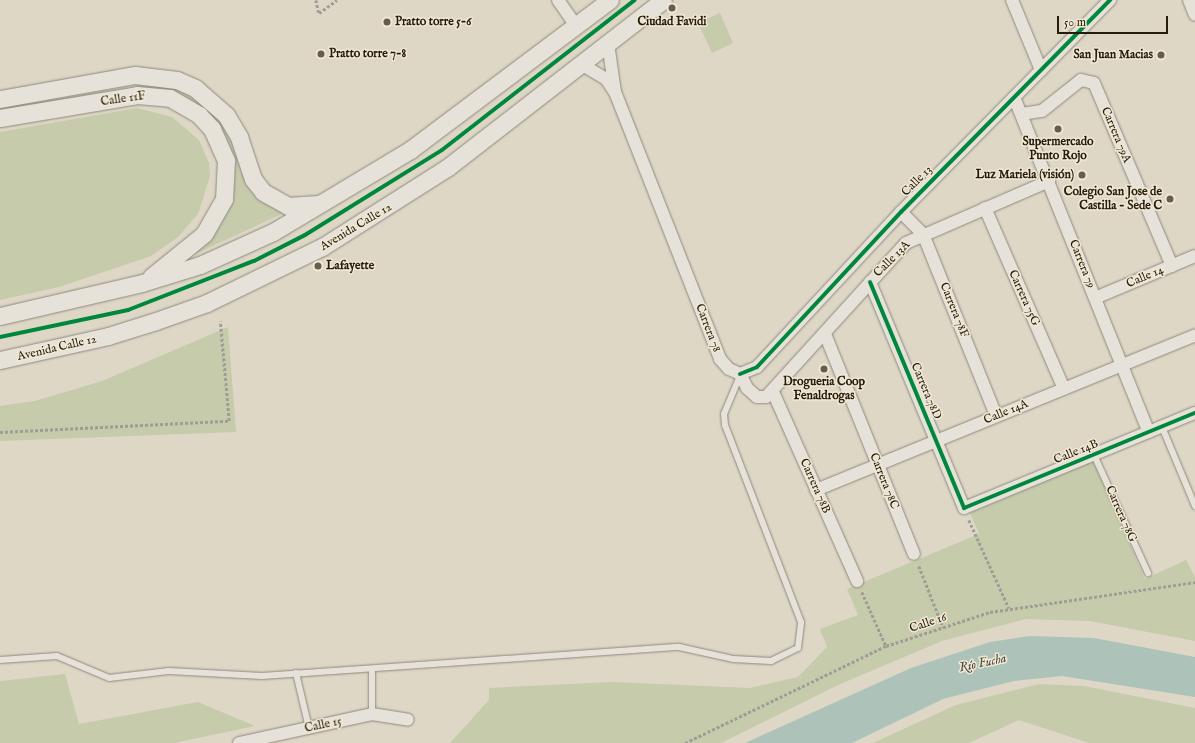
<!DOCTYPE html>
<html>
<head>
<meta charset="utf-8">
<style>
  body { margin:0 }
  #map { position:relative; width:1195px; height:743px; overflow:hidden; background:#ded7c6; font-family:"IM FELL English",serif }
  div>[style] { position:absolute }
  .green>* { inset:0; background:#c5cbab }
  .water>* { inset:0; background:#adc3ba }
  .path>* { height:2.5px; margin-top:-1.25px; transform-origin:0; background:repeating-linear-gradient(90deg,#a19d96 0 3px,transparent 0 5px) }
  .roads { filter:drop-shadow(0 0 1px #8e897e) drop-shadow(0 0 1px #8e897e) }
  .lane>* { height:6px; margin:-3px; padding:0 3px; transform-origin:3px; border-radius:3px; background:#e6e2d9 }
  .street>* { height:12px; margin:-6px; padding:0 6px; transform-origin:6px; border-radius:6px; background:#e6e2d9 }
  .secondary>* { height:17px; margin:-8.5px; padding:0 8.5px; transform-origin:8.5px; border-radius:8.5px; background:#e6e2d9 }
  .cycleway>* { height:4px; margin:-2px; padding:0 2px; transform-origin:2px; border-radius:2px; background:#00873e }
  .dots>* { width:11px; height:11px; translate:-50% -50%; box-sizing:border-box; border:2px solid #f0e8d3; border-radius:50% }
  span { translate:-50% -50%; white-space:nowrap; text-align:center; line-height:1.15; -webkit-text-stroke:3px #f0e8d3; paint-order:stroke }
  .poi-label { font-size:12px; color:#261c0e; font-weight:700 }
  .left { translate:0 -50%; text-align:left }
  .right { translate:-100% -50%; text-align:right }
  .street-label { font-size:12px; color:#261c0e }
  .water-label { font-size:13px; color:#484b40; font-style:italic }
  .scale { position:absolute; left:1057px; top:16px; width:111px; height:18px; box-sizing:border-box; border:2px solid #261c0e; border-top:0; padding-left:5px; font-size:12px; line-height:14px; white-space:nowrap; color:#261c0e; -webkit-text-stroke:3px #f0e8d3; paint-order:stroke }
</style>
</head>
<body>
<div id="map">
  <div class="green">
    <div style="clip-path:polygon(720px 13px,733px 43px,712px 53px,698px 23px)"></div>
    <div style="clip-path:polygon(154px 84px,184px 89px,213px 110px,232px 140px,249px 188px,264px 203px,284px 213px,191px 256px,229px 202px,208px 114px,181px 95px,0 113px,0 108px)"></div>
    <div style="clip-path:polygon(137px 108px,172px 117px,199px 140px,209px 163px,210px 176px,198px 214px,178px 237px,151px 256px,59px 287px,0 300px,0 132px)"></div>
    <div style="clip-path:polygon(228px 327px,236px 432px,0 441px,0 406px,35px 401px,102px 381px)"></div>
    <div style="clip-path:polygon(1093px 461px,1145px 579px,1186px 560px,1195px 577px,1195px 641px,1090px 621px,1026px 619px,942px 641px,838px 685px,721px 743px,450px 743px,489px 700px,489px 688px,613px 682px,750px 688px,798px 677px,827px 647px,820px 629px,858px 615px,847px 589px,979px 534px,970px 513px)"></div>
    <div style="clip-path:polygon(65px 674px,79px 724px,198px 702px,255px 726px,174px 743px,0 743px,0 681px)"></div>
    <div style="clip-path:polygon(1039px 684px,1084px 686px,1195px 708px,1195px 743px,1089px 743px,1019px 720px,969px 743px,873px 743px,956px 705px)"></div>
  </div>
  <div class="water">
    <div style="clip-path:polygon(1030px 636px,1094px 638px,1195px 657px,1195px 697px,1062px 676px,1014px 681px,943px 699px,852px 743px,745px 743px,911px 668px,990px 642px)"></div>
  </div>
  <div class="path">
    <div style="left:316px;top:0;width:13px;rotate:77deg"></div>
    <div style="left:319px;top:13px;width:22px;rotate:-36deg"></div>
    <div style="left:0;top:432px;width:229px;rotate:-2.8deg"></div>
    <div style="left:229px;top:421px;width:100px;rotate:-95.1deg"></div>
    <div style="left:969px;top:520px;width:97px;rotate:65.6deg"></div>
    <div style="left:919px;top:566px;width:66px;rotate:68.5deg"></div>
    <div style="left:862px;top:592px;width:59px;rotate:66deg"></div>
    <div style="left:685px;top:743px;width:223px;rotate:-25.8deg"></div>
    <div style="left:886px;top:646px;width:109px;rotate:-18.1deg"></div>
    <div style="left:990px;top:612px;width:207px;rotate:-8.3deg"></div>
  </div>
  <div class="roads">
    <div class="lane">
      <div style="left:1162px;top:427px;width:86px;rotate:67.3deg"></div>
      <div style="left:1094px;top:455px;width:130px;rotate:65.4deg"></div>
      <div style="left:0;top:660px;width:57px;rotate:-4deg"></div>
      <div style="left:57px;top:656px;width:56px;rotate:22.9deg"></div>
      <div style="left:109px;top:678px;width:60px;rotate:-6.7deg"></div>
      <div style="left:169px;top:671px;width:93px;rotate:3.1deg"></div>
      <div style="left:262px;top:676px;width:418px;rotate:-4deg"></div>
      <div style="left:679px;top:647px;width:55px;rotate:12.5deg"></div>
      <div style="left:733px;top:659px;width:38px;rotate:3deg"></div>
      <div style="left:771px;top:661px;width:30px;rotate:-26deg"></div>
      <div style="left:798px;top:648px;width:26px;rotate:-83deg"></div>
      <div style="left:801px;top:622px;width:211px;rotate:-111.1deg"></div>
      <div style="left:725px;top:425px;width:11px;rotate:-95deg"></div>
      <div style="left:724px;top:414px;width:41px;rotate:-67.2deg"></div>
      <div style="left:372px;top:670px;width:44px;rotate:90deg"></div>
      <div style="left:296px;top:673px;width:57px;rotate:76.7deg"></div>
    </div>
    <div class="street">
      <div style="left:558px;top:0;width:32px;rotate:55deg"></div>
      <div style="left:1012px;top:0;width:76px;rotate:67.5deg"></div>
      <div style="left:1189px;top:0;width:16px;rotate:68deg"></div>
      <div style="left:608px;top:43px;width:49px;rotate:81.9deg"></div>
      <div style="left:615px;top:92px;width:287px;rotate:68.5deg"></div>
      <div style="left:720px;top:359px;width:13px;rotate:48deg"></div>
      <div style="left:729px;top:369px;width:12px;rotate:24deg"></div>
      <div style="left:581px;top:64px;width:29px;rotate:31deg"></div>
      <div style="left:606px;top:79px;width:14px;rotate:56deg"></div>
      <div style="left:1014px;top:97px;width:361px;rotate:68.1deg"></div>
      <div style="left:1022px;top:114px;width:20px;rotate:-9deg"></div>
      <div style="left:1042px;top:111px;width:50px;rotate:-38.5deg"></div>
      <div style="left:1081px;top:80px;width:13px;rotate:13deg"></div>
      <div style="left:1094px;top:83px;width:199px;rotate:66.9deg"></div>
      <div style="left:985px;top:208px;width:197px;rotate:66.4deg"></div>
      <div style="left:901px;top:212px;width:31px;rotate:45deg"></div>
      <div style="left:923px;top:234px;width:196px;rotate:68.1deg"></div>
      <div style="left:870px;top:282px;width:245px;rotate:67.4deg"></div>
      <div style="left:964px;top:508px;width:250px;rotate:-22.4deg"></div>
      <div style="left:1095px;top:298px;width:108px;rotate:-22.8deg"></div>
      <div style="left:825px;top:334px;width:237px;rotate:68deg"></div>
      <div style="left:740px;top:374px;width:18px;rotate:-22deg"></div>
      <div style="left:757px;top:367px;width:212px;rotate:-47.1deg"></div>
      <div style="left:901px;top:212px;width:298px;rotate:-45.4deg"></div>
      <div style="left:740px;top:374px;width:16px;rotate:63deg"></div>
      <div style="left:747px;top:388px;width:13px;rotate:42deg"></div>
      <div style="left:757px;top:397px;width:9px"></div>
      <div style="left:766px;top:397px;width:208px;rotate:-47.7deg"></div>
      <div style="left:906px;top:243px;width:156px;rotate:-23.4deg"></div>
      <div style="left:773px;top:392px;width:207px;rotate:66deg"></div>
      <div style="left:816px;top:490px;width:409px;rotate:-22.2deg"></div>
      <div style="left:239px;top:743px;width:136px;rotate:-12.3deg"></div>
      <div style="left:372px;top:714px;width:36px;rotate:9deg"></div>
    </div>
    <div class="secondary">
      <div style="left:0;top:99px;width:137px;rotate:-10.1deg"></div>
      <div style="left:135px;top:75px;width:42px;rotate:6.8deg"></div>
      <div style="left:177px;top:80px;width:20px;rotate:24deg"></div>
      <div style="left:195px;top:88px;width:41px;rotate:41.1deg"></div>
      <div style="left:226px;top:115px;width:26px;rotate:59deg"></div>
      <div style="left:239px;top:137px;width:44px;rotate:71.6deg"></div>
      <div style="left:253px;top:179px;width:16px;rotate:52deg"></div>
      <div style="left:263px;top:192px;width:29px;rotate:29deg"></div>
      <div style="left:288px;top:206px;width:30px;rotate:-4deg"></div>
      <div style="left:0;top:118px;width:139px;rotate:-9.5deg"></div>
      <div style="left:137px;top:95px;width:33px;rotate:5deg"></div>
      <div style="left:170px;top:98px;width:34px;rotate:30deg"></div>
      <div style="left:199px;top:115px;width:19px;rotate:47deg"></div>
      <div style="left:212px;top:129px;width:35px;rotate:66deg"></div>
      <div style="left:226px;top:161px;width:38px;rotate:93deg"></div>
      <div style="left:224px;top:199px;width:40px;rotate:119.7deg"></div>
      <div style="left:204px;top:234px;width:68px;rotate:140.9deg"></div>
      <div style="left:0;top:316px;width:146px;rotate:-13.1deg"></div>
      <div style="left:142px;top:283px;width:61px;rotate:-17.2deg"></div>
      <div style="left:200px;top:265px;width:80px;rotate:-24.3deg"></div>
      <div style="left:273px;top:232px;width:160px;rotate:-30.9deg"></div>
      <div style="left:410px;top:150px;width:250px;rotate:-36.9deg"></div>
      <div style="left:0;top:360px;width:111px;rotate:-12.5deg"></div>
      <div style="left:108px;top:336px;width:50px;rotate:-17.4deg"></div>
      <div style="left:156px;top:321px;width:54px;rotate:-19.4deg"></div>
      <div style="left:207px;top:303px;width:128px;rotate:-26deg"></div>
      <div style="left:322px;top:247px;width:149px;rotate:-32.4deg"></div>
      <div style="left:448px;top:167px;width:272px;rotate:-37.8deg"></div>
    </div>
  </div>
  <div class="cycleway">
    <div style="left:870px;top:282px;width:245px;rotate:67.4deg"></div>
    <div style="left:964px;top:508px;width:250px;rotate:-22.4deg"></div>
    <div style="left:0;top:337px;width:131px;rotate:-11.9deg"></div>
    <div style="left:128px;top:310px;width:135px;rotate:-21.3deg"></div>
    <div style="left:254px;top:261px;width:57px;rotate:-27deg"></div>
    <div style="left:305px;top:235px;width:161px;rotate:-31.8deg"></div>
    <div style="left:442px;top:150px;width:244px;rotate:-37.9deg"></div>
    <div style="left:740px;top:374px;width:18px;rotate:-22deg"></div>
    <div style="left:757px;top:367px;width:212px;rotate:-47.1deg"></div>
    <div style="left:901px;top:212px;width:298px;rotate:-45.4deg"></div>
  </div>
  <div class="dots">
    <div style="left:672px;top:8px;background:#665d4e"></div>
    <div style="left:387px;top:22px;background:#665d4e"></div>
    <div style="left:321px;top:54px;background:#665d4e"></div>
    <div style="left:1161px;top:55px;background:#665d4e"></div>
    <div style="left:1058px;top:129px;background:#665d4e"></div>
    <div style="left:1082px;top:175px;background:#665d4e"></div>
    <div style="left:1170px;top:199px;background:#665d4e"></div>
    <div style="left:318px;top:266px;background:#665d4e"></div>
    <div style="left:824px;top:369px;background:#665d4e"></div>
  </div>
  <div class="poi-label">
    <span class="left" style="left:395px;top:22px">Pratto torre 5-6</span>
    <span style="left:672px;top:22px">Ciudad Favidi</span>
    <span class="left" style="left:329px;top:54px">Pratto torre 7-8</span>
    <span class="right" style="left:1153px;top:55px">San Juan Macias</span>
    <span style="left:1058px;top:149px">Supermercado<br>Punto Rojo</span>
    <span class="right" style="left:1074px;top:175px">Luz Mariela (visión)</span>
    <span class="right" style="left:1162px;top:199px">Colegio San Jose de<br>Castilla - Sede C</span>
    <span class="left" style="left:326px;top:266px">Lafayette</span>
    <span style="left:824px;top:389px">Drogueria Coop<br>Fenaldrogas</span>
  </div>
  <div class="street-label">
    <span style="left:123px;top:99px;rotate:-8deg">Calle 11F</span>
    <span style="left:1116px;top:135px;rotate:67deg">Carrera 79A</span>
    <span style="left:917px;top:181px;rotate:-45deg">Calle 13</span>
    <span style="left:356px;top:227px;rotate:-31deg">Avenida Calle 12</span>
    <span style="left:892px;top:259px;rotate:-45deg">Calle 13A</span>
    <span style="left:1082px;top:264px;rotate:68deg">Carrera 79</span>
    <span style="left:1145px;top:277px;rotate:-23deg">Calle 14</span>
    <span style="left:1024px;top:298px;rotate:66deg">Carrera 75G</span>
    <span style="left:954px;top:310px;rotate:68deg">Carrera 78F</span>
    <span style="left:708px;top:328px;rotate:69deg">Carrera 78</span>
    <span style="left:57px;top:348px;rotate:-13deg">Avenida Calle 12</span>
    <span style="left:926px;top:391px;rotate:67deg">Carrera 78D</span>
    <span style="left:1006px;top:412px;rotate:-22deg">Calle 14A</span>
    <span style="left:1076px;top:452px;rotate:-22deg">Calle 14B</span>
    <span style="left:884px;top:481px;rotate:68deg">Carrera 78C</span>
    <span style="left:815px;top:486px;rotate:66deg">Carrera 78B</span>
    <span style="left:1121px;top:514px;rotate:66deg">Carrera 78G</span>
    <span style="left:928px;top:623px;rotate:-19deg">Calle 16</span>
    <span style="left:323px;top:725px;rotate:-12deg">Calle 15</span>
  </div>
  <div class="water-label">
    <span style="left:983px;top:664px;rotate:-12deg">Río Fucha</span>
  </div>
  <div class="scale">50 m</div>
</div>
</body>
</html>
